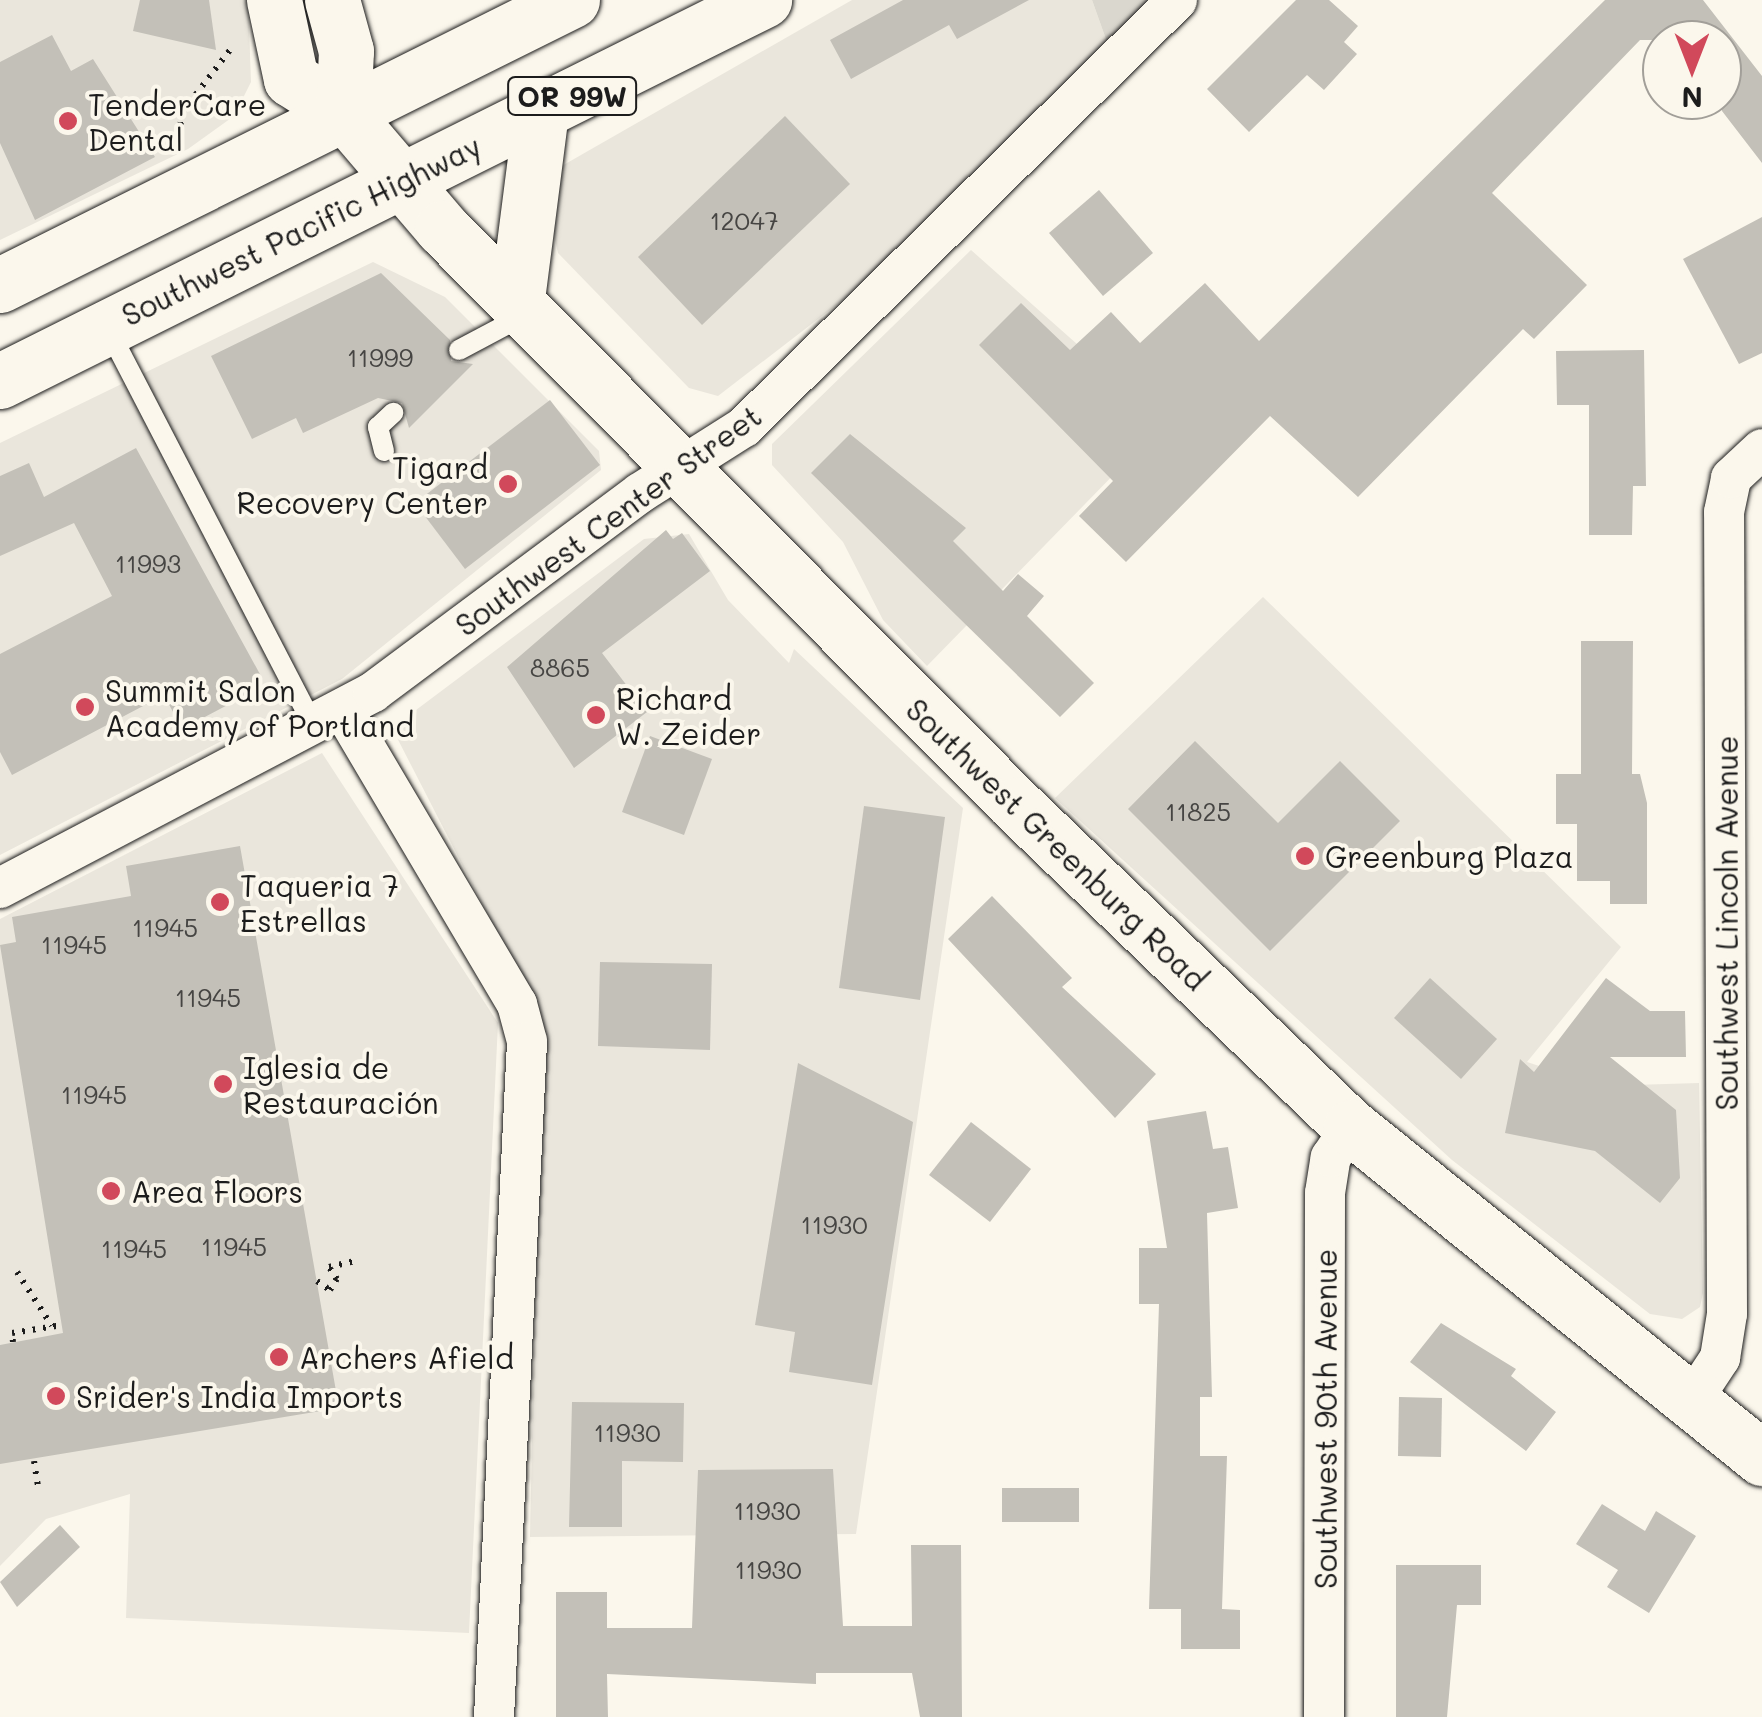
<!DOCTYPE html>
<html>
<head>
<meta charset="utf-8">
<style>
  body { margin:0 }
  #map { position:relative; width:1762px; height:1717px; overflow:hidden; background:#fbf7ec; font-family:Mali,sans-serif }
  div>[style] { position:absolute }
  .built>* { inset:0; background:#eae6dc }
  .green>* { inset:0; background:#dad7ce }
  .building>* { inset:0; background:#c3c0b8 }
  .path>* { height:6px; margin-top:-3px; transform-origin:0; background:repeating-linear-gradient(90deg,#1c1c1c 0 2.5px,transparent 0 10.5px) }
  .roads { filter:drop-shadow(0 0 2px #1c1c1c) drop-shadow(0 0 2px #1c1c1c) }
  .lane>* { height:20px; margin:-10px; padding:0 10px; transform-origin:10px; border-radius:10px; background:#fbf7ec }
  .street>* { height:40px; margin:-20px; padding:0 20px; transform-origin:20px; border-radius:20px; background:#fbf7ec }
  .secondary>* { height:55px; margin:-27.5px; padding:0 27.5px; transform-origin:27.5px; border-radius:27.5px; background:#fbf7ec }
  .highway>* { height:55px; margin:-27.5px; padding:0 27.5px; transform-origin:27.5px; border-radius:27.5px; background:#fbf7ec }
  .dots>* { width:28px; height:28px; translate:-50% -50%; box-sizing:border-box; border:5px solid #fbf7ec; border-radius:50% }
  span { translate:-50% -50%; white-space:nowrap; text-align:center; line-height:1.15; -webkit-text-stroke:8px #fbf7ec; paint-order:stroke }
  .number-label { font-size:25px; color:#464543 }
  .number-label span { -webkit-text-stroke-width:0 }
  .shield-label span { padding:2px 8px; background:#fbf7ec; border:2px solid; border-radius:8px; -webkit-text-stroke-width:0 }
  .shield-label { font-size:28px; color:#1c1c1c; font-weight:700 }
  .poi-label { font-size:30px; color:#1c1c1c }
  .left { translate:0 -50%; text-align:left }
  .right { translate:-100% -50%; text-align:right }
  .street-label { font-size:30px; color:#1c1c1c }
  .north { position:absolute; left:1642px; top:20px; width:100px; height:100px; box-sizing:border-box; background:#fbf7ec; border:2px solid #a29f99; border-radius:50%; rotate:180deg; font-size:28px; font-weight:700; line-height:40px; text-align:center; color:#1c1c1c }
  .north::after { content:''; display:block; margin:auto; width:35px; height:45px; background:#d1495b; clip-path:polygon(50% 0,100% 100%,50% 72%,0 100%) }
</style>
</head>
<body>
<div id="map">
  <div class="built">
    <div style="clip-path:polygon(0 0,248px 0,251px 82px,234px 116px,188px 149px,0 240px)"></div>
    <div style="clip-path:polygon(852px 0,1092px 0,1108px 45px,844px 299px,718px 396px,689px 388px,558px 253px,548px 208px,560px 167px)"></div>
    <div style="clip-path:polygon(971px 250px,1165px 422px,927px 666px,883px 620px,843px 542px,772px 465px,772px 444px)"></div>
    <div style="clip-path:polygon(373px 262px,445px 297px,599px 451px,601px 470px,342px 679px,0 855px,0 443px)"></div>
    <div style="clip-path:polygon(689px 534px,728px 600px,789px 663px,794px 649px,963px 808px,856px 1534px,530px 1537px,541px 1018px,392px 728px,644px 539px)"></div>
    <div style="clip-path:polygon(1263px 597px,1621px 947px,1527px 1062px,1600px 1086px,1699px 1083px,1703px 1293px,1700px 1307px,1682px 1319px,1650px 1314px,1452px 1160px,1055px 798px)"></div>
    <div style="clip-path:polygon(322px 753px,498px 1023px,469px 1633px,126px 1618px,130px 1494px,46px 1519px,0 1566px,0 919px)"></div>
  </div>
  <div class="green">
    <div style="clip-path:polygon(1092px 0,1151px 0,1108px 45px)"></div>
  </div>
  <div class="building">
    <div style="clip-path:polygon(140px 0,209px 0,216px 50px,133px 31px)"></div>
    <div style="clip-path:polygon(903px 0,1029px 0,957px 39px,949px 25px,851px 79px,830px 40px)"></div>
    <div style="clip-path:polygon(1296px 0,1329px 0,1358px 26px,1344px 42px,1357px 54px,1324px 90px,1307px 75px,1249px 132px,1207px 89px)"></div>
    <div style="clip-path:polygon(1605px 0,1703px 0,1762px 76px,1762px 163px,1722px 111px,1722px 40px,1640px 40px,1492px 193px,1587px 285px,1534px 339px,1523px 329px,1358px 497px,1270px 416px,1126px 562px,1079px 516px,1113px 481px,979px 345px,1021px 303px,1070px 350px,1111px 312px,1140px 343px,1205px 283px,1259px 341px)"></div>
    <div style="clip-path:polygon(52px 35px,71px 71px,93px 59px,155px 157px,35px 220px,0 143px,0 62px)"></div>
    <div style="clip-path:polygon(785px 116px,850px 184px,702px 325px,638px 257px)"></div>
    <div style="clip-path:polygon(1099px 190px,1153px 253px,1103px 296px,1049px 233px)"></div>
    <div style="clip-path:polygon(1762px 217px,1762px 353px,1739px 364px,1683px 259px)"></div>
    <div style="clip-path:polygon(381px 273px,450px 340px,451px 361px,473px 364px,409px 428px,402px 403px,378px 398px,303px 433px,296px 418px,252px 439px,211px 356px)"></div>
    <div style="clip-path:polygon(1644px 350px,1646px 486px,1633px 486px,1632px 535px,1589px 535px,1589px 405px,1557px 405px,1556px 351px)"></div>
    <div style="clip-path:polygon(550px 400px,600px 465px,465px 569px,415px 503px)"></div>
    <div style="clip-path:polygon(850px 434px,966px 528px,953px 541px,1003px 591px,1018px 574px,1044px 596px,1027px 616px,1094px 683px,1060px 717px,811px 473px)"></div>
    <div style="clip-path:polygon(136px 448px,261px 676px,258px 689px,182px 729px,164px 695px,12px 775px,0 752px,0 654px,112px 596px,74px 523px,0 556px,0 476px,29px 463px,44px 497px)"></div>
    <div style="clip-path:polygon(666px 530px,673px 539px,682px 533px,710px 571px,602px 653px,647px 712px,574px 768px,507px 667px)"></div>
    <div style="clip-path:polygon(1581px 641px,1633px 641px,1632px 774px,1640px 774px,1647px 803px,1647px 904px,1610px 904px,1610px 881px,1577px 881px,1577px 824px,1556px 824px,1556px 774px,1581px 774px)"></div>
    <div style="clip-path:polygon(650px 736px,712px 759px,684px 835px,622px 812px)"></div>
    <div style="clip-path:polygon(1195px 741px,1278px 823px,1340px 761px,1400px 821px,1270px 951px,1128px 809px)"></div>
    <div style="clip-path:polygon(864px 806px,945px 817px,920px 1000px,839px 988px)"></div>
    <div style="clip-path:polygon(240px 846px,339px 1408px,0 1464px,0 1345px,63px 1333px,0 945px,16px 942px,12px 917px,131px 896px,126px 866px)"></div>
    <div style="clip-path:polygon(992px 896px,1072px 978px,1062px 987px,1156px 1074px,1115px 1118px,948px 939px)"></div>
    <div style="clip-path:polygon(600px 962px,712px 964px,710px 1050px,598px 1046px)"></div>
    <div style="clip-path:polygon(1430px 978px,1497px 1039px,1461px 1079px,1394px 1018px)"></div>
    <div style="clip-path:polygon(1606px 978px,1650px 1011px,1685px 1011px,1686px 1057px,1610px 1057px,1676px 1110px,1680px 1178px,1660px 1203px,1595px 1151px,1505px 1133px,1520px 1059px,1534px 1072px)"></div>
    <div style="clip-path:polygon(798px 1063px,913px 1122px,872px 1385px,789px 1372px,795px 1332px,755px 1325px)"></div>
    <div style="clip-path:polygon(1206px 1111px,1213px 1149px,1228px 1147px,1238px 1208px,1207px 1213px,1212px 1397px,1200px 1397px,1200px 1456px,1227px 1456px,1222px 1609px,1240px 1610px,1240px 1649px,1181px 1649px,1181px 1609px,1149px 1609px,1159px 1304px,1139px 1304px,1139px 1248px,1167px 1248px,1147px 1121px)"></div>
    <div style="clip-path:polygon(971px 1122px,1031px 1169px,990px 1222px,929px 1175px)"></div>
    <div style="clip-path:polygon(1441px 1323px,1516px 1369px,1511px 1376px,1556px 1412px,1526px 1451px,1410px 1362px)"></div>
    <div style="clip-path:polygon(1399px 1397px,1442px 1398px,1441px 1457px,1398px 1456px)"></div>
    <div style="clip-path:polygon(572px 1402px,684px 1403px,683px 1462px,622px 1461px,622px 1527px,569px 1527px)"></div>
    <div style="clip-path:polygon(833px 1469px,843px 1626px,912px 1626px,911px 1545px,961px 1545px,962px 1717px,920px 1717px,912px 1673px,816px 1673px,816px 1684px,607px 1674px,608px 1717px,556px 1717px,556px 1592px,607px 1592px,607px 1628px,692px 1628px,698px 1470px)"></div>
    <div style="clip-path:polygon(1002px 1488px,1079px 1488px,1079px 1522px,1002px 1522px)"></div>
    <div style="clip-path:polygon(1602px 1504px,1645px 1531px,1656px 1511px,1696px 1536px,1649px 1613px,1607px 1587px,1618px 1570px,1576px 1544px)"></div>
    <div style="clip-path:polygon(60px 1525px,80px 1547px,17px 1607px,0 1582px)"></div>
    <div style="clip-path:polygon(1396px 1565px,1481px 1565px,1481px 1605px,1457px 1605px,1447px 1717px,1396px 1717px)"></div>
  </div>
  <div class="path">
    <div style="left:176px;top:145px;width:35px;rotate:-78deg"></div>
    <div style="left:183px;top:111px;width:82px;rotate:-52.4deg"></div>
    <div style="left:17px;top:1272px;width:64px;rotate:57.1deg"></div>
    <div style="left:317px;top:1281px;width:16px;rotate:35deg"></div>
    <div style="left:330px;top:1290px;width:13px;rotate:-58deg"></div>
    <div style="left:337px;top:1279px;width:14px;rotate:-124deg"></div>
    <div style="left:329px;top:1267px;width:31px;rotate:-13deg"></div>
    <div style="left:13px;top:1342px;width:9px;rotate:-96deg"></div>
    <div style="left:12px;top:1333px;width:51px;rotate:-9.1deg"></div>
    <div style="left:34px;top:1461px;width:30px;rotate:81deg"></div>
  </div>
  <div class="roads">
    <div class="lane">
      <div style="left:109px;top:331px;width:443px;rotate:62.6deg"></div>
      <div style="left:459px;top:350px;width:72px;rotate:-28deg"></div>
      <div style="left:384px;top:451px;width:25px;rotate:-104deg"></div>
      <div style="left:378px;top:427px;width:21px;rotate:-43deg"></div>
    </div>
    <div class="street">
      <div style="left:343px;top:710px;width:342px;rotate:59.4deg"></div>
      <div style="left:517px;top:1004px;width:39px;rotate:75deg"></div>
      <div style="left:527px;top:1042px;width:676px;rotate:92.8deg"></div>
      <div style="left:0;top:888px;width:421px;rotate:-27.7deg"></div>
      <div style="left:373px;top:692px;width:333px;rotate:-36.7deg"></div>
      <div style="left:640px;top:493px;width:123px;rotate:-32.4deg"></div>
      <div style="left:744px;top:427px;width:608px;rotate:-44.6deg"></div>
      <div style="left:1691px;top:1402px;width:53px;rotate:-56.6deg"></div>
      <div style="left:1720px;top:1358px;width:45px;rotate:-81deg"></div>
      <div style="left:1727px;top:1314px;width:802px;rotate:-90.21deg"></div>
      <div style="left:1724px;top:512px;width:35px;rotate:-78deg"></div>
      <div style="left:1731px;top:478px;width:42px;rotate:-43.1deg"></div>
      <div style="left:1324px;top:1717px;width:524px;rotate:-89.89deg"></div>
      <div style="left:1325px;top:1193px;width:36px;rotate:-81deg"></div>
      <div style="left:1331px;top:1157px;width:36px;rotate:-56deg"></div>
    </div>
    <div class="secondary">
      <div style="left:274px;top:0;width:81px;rotate:77.9deg"></div>
      <div style="left:291px;top:79px;width:62px;rotate:32.4deg"></div>
      <div style="left:343px;top:112px;width:153px;rotate:49.5deg"></div>
      <div style="left:442px;top:228px;width:814px;rotate:45.15deg"></div>
      <div style="left:1016px;top:805px;width:465px;rotate:43.9deg"></div>
      <div style="left:1351px;top:1127px;width:528px;rotate:38.85deg"></div>
      <div style="left:332px;top:0;width:53px;rotate:74.6deg"></div>
      <div style="left:346px;top:51px;width:61px;rotate:92.8deg"></div>
    </div>
    <div class="highway">
      <div style="left:0;top:285px;width:639px;rotate:-26.48deg"></div>
      <div style="left:517px;top:299px;width:190px;rotate:-82.7deg"></div>
      <div style="left:0;top:381px;width:854px;rotate:-26.51deg"></div>
    </div>
  </div>
  <div class="dots">
    <div style="left:68px;top:121px;background:#d1495b"></div>
    <div style="left:508px;top:484px;background:#d1495b"></div>
    <div style="left:85px;top:707px;background:#d1495b"></div>
    <div style="left:596px;top:715px;background:#d1495b"></div>
    <div style="left:1305px;top:856px;background:#d1495b"></div>
    <div style="left:220px;top:902px;background:#d1495b"></div>
    <div style="left:223px;top:1084px;background:#d1495b"></div>
    <div style="left:111px;top:1191px;background:#d1495b"></div>
    <div style="left:279px;top:1357px;background:#d1495b"></div>
    <div style="left:56px;top:1396px;background:#d1495b"></div>
  </div>
  <div class="number-label">
    <span style="left:744px;top:220px">12047</span>
    <span style="left:380px;top:357px">11999</span>
    <span style="left:148px;top:563px">11993</span>
    <span style="left:560px;top:667px">8865</span>
    <span style="left:1198px;top:811px">11825</span>
    <span style="left:165px;top:927px">11945</span>
    <span style="left:74px;top:944px">11945</span>
    <span style="left:208px;top:997px">11945</span>
    <span style="left:94px;top:1094px">11945</span>
    <span style="left:834px;top:1224px">11930</span>
    <span style="left:234px;top:1246px">11945</span>
    <span style="left:134px;top:1248px">11945</span>
    <span style="left:627px;top:1432px">11930</span>
    <span style="left:767px;top:1510px">11930</span>
    <span style="left:768px;top:1569px">11930</span>
  </div>
  <div class="shield-label">
    <span style="left:572px;top:96px">OR 99W</span>
  </div>
  <div class="poi-label">
    <span class="left" style="left:88px;top:121px">TenderCare<br>Dental</span>
    <span class="right" style="left:488px;top:484px">Tigard<br>Recovery Center</span>
    <span class="left" style="left:105px;top:707px">Summit Salon<br>Academy of Portland</span>
    <span class="left" style="left:616px;top:715px">Richard<br>W. Zeider</span>
    <span class="left" style="left:1325px;top:856px">Greenburg Plaza</span>
    <span class="left" style="left:240px;top:902px">Taqueria 7<br>Estrellas</span>
    <span class="left" style="left:243px;top:1084px">Iglesia de<br>Restauración</span>
    <span class="left" style="left:131px;top:1191px">Area Floors</span>
    <span class="left" style="left:299px;top:1357px">Archers Afield</span>
    <span class="left" style="left:76px;top:1396px">Srider's India Imports</span>
  </div>
  <div class="street-label">
    <span style="left:301px;top:230px;rotate:-26deg">Southwest Pacific Highway</span>
    <span style="left:608px;top:520px;rotate:-36deg">Southwest Center Street</span>
    <span style="left:1057px;top:844px;rotate:44deg">Southwest Greenburg Road</span>
    <span style="left:1726px;top:923px;rotate:-90deg">Southwest Lincoln Avenue</span>
    <span style="left:1325px;top:1419px;rotate:-90deg">Southwest 90th Avenue</span>
  </div>
  <div class="north">N</div>
</div>
</body>
</html>
